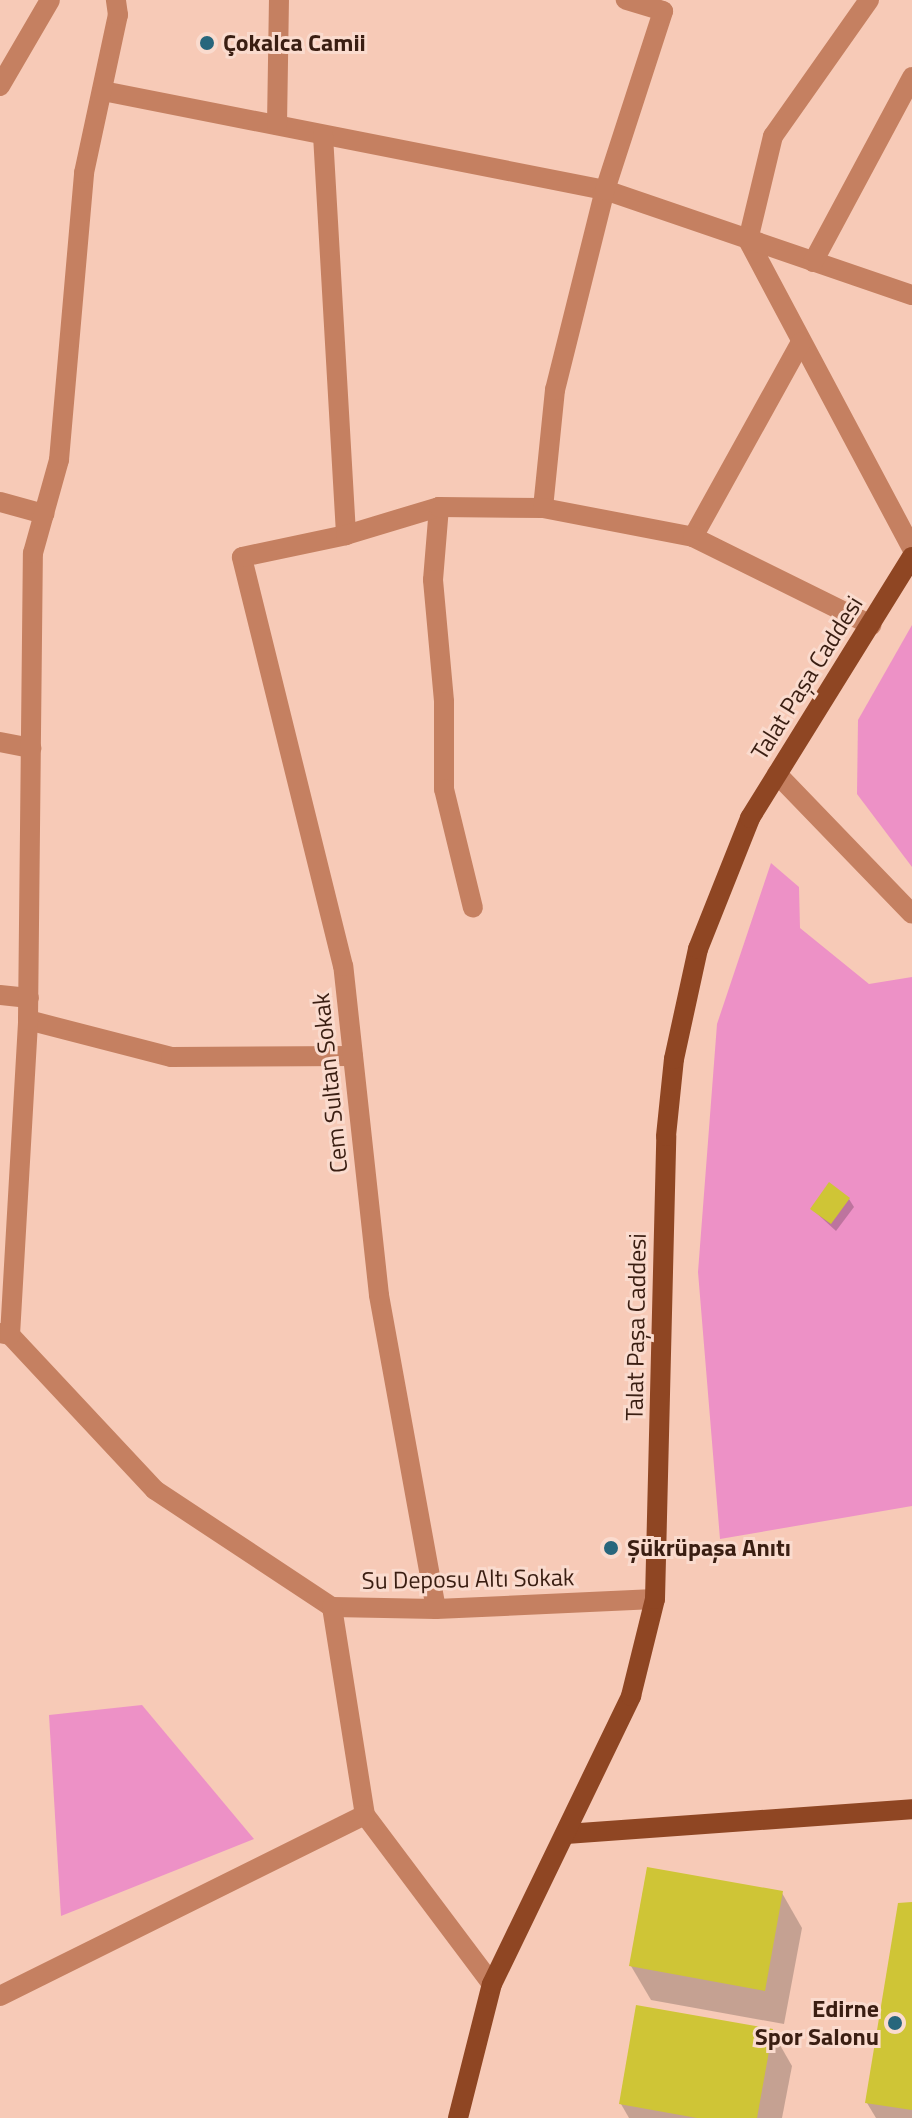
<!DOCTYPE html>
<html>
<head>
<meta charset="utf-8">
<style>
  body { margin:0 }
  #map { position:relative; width:912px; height:2118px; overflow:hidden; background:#f7cab7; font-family:"Titillium Web",sans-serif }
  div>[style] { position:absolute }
  .green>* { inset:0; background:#ed91c6 }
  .shadow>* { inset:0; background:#0003 }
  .building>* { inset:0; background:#cfc536 }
  .minor>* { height:20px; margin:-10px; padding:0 10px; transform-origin:10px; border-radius:10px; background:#c58061 }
  .major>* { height:20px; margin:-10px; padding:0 10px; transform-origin:10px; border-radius:10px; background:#8f4623 }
  .dots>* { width:22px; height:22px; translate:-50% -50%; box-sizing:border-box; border:4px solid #fadbce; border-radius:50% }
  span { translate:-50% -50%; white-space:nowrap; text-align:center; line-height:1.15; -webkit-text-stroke:6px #fadbce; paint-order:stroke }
  .poi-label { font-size:24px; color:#3a1e12; font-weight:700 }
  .left { translate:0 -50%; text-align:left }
  .right { translate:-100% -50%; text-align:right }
  .street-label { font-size:24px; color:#3a1e12 }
</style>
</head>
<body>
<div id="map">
  <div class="green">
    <div style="clip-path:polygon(912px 625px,912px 867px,857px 794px,858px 720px)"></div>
    <div style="clip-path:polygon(771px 863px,799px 887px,800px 928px,869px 984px,912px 977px,912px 1506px,720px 1539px,698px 1272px,717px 1024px)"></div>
    <div style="clip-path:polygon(142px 1705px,254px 1839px,61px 1916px,49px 1715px)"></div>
  </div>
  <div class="shadow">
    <div style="clip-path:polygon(849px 1199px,854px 1207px,836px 1231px,812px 1209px)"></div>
    <div style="clip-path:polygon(782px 1893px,802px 1928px,784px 2024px,651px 2000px,631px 1966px)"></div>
    <div style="clip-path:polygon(912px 1904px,912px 2118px,876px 2118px,867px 2103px)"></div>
    <div style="clip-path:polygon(772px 2031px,792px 2066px,782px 2118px,629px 2118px,621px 2104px)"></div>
  </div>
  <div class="building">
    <div style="clip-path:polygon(829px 1182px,850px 1198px,831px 1224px,810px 1209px)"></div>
    <div style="clip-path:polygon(647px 1867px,783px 1891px,765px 1991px,629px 1966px)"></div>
    <div style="clip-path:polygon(912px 1902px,912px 2110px,865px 2103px,898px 1903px)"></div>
    <div style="clip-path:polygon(636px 2005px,773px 2029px,757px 2118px,697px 2118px,619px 2104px)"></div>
  </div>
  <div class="minor">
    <div style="left:869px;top:0;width:166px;rotate:125.2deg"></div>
    <div style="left:773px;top:136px;width:107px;rotate:103.5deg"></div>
    <div style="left:748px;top:240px;width:349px;rotate:62deg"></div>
    <div style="left:0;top:86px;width:99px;rotate:-59.8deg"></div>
    <div style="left:103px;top:91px;width:512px;rotate:11.16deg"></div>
    <div style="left:605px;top:190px;width:324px;rotate:18.9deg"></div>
    <div style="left:277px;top:125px;width:125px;rotate:-89.1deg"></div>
    <div style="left:323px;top:135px;width:401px;rotate:86.7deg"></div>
    <div style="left:813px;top:262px;width:210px;rotate:-61.8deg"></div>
    <div style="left:0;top:502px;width:46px;rotate:15.3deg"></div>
    <div style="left:439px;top:507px;width:73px;rotate:94.7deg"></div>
    <div style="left:433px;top:580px;width:122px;rotate:84.8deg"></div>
    <div style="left:444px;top:702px;width:87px;rotate:90deg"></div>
    <div style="left:444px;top:789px;width:122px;rotate:76.3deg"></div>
    <div style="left:543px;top:508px;width:119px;rotate:-84.2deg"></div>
    <div style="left:555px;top:390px;width:206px;rotate:-76deg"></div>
    <div style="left:605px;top:190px;width:188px;rotate:-72deg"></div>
    <div style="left:663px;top:11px;width:39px;rotate:-163deg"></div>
    <div style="left:693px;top:537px;width:223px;rotate:-61deg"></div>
    <div style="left:0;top:742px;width:32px;rotate:11deg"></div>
    <div style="left:777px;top:774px;width:194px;rotate:46deg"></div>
    <div style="left:0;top:995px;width:29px;rotate:6deg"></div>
    <div style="left:28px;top:1020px;width:148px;rotate:14.5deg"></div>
    <div style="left:171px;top:1057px;width:182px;rotate:-0.3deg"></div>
    <div style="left:0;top:1333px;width:10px;rotate:11deg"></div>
    <div style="left:10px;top:1335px;width:212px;rotate:46.9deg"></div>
    <div style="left:155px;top:1490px;width:212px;rotate:33.5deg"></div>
    <div style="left:332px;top:1607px;width:104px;rotate:1.1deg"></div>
    <div style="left:436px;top:1609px;width:219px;rotate:-2.6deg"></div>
    <div style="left:10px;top:1335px;width:316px;rotate:-86.7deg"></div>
    <div style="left:28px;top:1020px;width:467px;rotate:-89.4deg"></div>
    <div style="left:33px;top:553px;width:97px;rotate:-74.4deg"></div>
    <div style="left:59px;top:460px;width:288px;rotate:-85deg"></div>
    <div style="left:84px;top:173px;width:162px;rotate:-77.9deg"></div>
    <div style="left:118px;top:15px;width:15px;rotate:-98deg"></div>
    <div style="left:332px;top:1607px;width:211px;rotate:81deg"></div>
    <div style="left:365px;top:1815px;width:211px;rotate:53.1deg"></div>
    <div style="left:436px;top:1609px;width:319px;rotate:-100.3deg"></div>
    <div style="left:379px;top:1295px;width:331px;rotate:-96.2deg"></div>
    <div style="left:343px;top:966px;width:421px;rotate:-103.9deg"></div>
    <div style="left:242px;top:557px;width:106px;rotate:-11.9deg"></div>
    <div style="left:346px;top:535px;width:97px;rotate:-16.8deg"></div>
    <div style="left:439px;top:507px;width:104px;rotate:0.6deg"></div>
    <div style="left:543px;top:508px;width:153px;rotate:10.9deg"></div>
    <div style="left:693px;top:537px;width:199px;rotate:26.3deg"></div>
    <div style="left:0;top:1996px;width:407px;rotate:-26.4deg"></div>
  </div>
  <div class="major">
    <div style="left:566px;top:1834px;width:347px;rotate:-4.1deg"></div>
    <div style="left:458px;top:2118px;width:138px;rotate:-75.8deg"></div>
    <div style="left:492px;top:1984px;width:320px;rotate:-64.2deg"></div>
    <div style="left:631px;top:1696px;width:100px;rotate:-76.1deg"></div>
    <div style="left:655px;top:1599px;width:463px;rotate:-88.6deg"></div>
    <div style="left:666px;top:1136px;width:77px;rotate:-84.1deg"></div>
    <div style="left:674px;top:1059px;width:113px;rotate:-77.7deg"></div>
    <div style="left:698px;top:949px;width:141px;rotate:-68.3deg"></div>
    <div style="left:750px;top:818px;width:307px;rotate:-58.2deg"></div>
  </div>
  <div class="dots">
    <div style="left:207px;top:43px;background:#28667c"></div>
    <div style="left:611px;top:1548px;background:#28667c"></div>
    <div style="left:895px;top:2023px;background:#28667c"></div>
  </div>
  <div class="poi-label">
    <span class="left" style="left:223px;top:43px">Çokalca Camii</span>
    <span class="left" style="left:627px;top:1548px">Şükrüpaşa Anıtı</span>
    <span class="right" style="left:879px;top:2023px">Edirne<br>Spor Salonu</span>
  </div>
  <div class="street-label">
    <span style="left:807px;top:678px;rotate:-58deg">Talat Paşa Caddesi</span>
    <span style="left:330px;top:1083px;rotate:-96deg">Cem Sultan Sokak</span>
    <span style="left:636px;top:1327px;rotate:-89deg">Talat Paşa Caddesi</span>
    <span style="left:468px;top:1579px;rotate:-1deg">Su Deposu Altı Sokak</span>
  </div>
</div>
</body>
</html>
